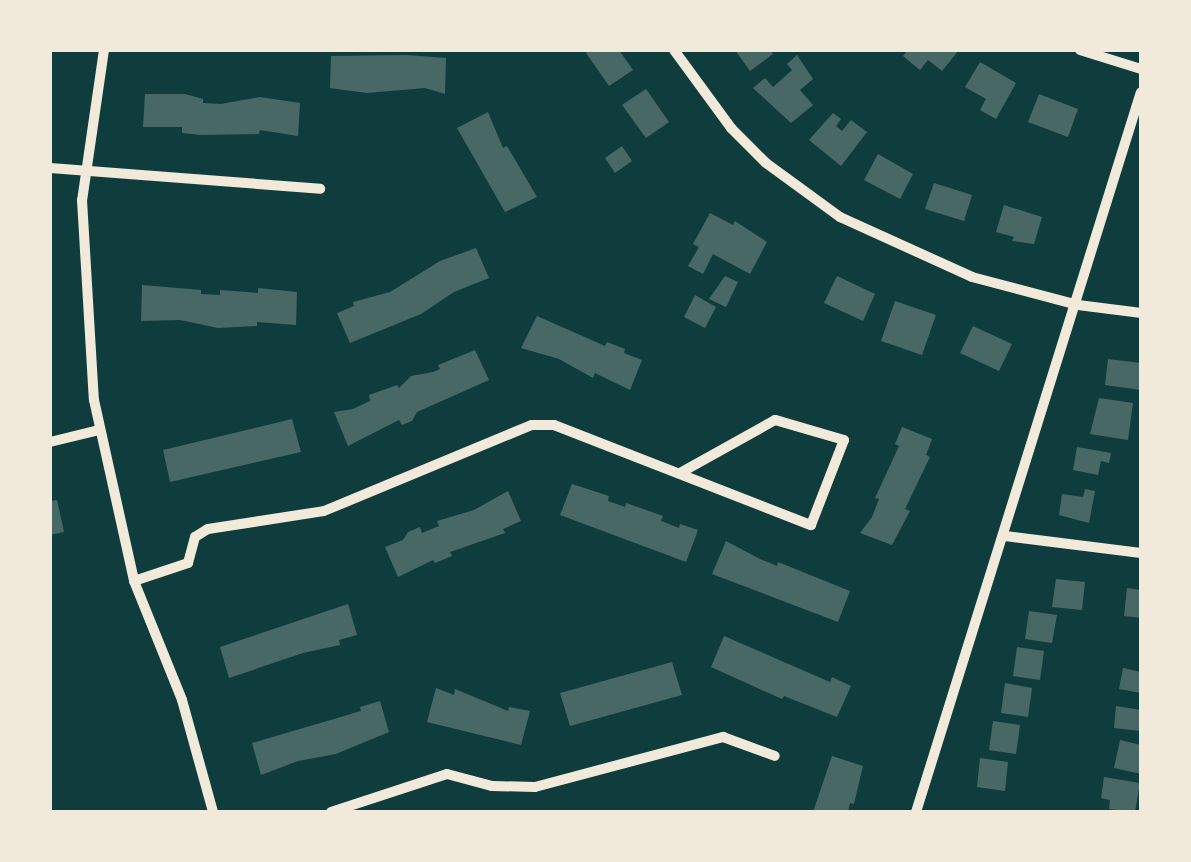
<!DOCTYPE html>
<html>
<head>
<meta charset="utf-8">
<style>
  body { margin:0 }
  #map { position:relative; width:1191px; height:862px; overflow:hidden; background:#0f3d3e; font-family:"Zilla Slab",serif }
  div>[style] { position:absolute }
  .building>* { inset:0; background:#486865 }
  .minor>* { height:10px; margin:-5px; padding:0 5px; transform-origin:5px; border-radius:5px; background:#f1e9da }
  span { translate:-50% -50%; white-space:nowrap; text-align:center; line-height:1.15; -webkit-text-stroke:8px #f1e9da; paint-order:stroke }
  .frame { position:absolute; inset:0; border:52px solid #f1e9da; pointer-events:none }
</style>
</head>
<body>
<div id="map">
  <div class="building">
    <div style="clip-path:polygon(590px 50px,619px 50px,633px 70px,609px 86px,586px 53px)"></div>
    <div style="clip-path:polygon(735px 50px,770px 50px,773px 54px,750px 71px)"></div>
    <div style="clip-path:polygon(908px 50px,959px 50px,942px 71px,928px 60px,920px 70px,903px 56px)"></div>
    <div style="clip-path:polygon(407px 55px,446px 58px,445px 94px,425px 88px,367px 93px,330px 88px,331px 56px)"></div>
    <div style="clip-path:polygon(797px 55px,813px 79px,800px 90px,813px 105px,791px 123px,753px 88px,765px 78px,773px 87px,792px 70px,787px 64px)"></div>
    <div style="clip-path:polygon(980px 62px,1016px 83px,996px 119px,980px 110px,986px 99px,965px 87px)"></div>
    <div style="clip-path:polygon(646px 89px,669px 122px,646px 138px,622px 105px)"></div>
    <div style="clip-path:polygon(145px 94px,185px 94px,203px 99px,203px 103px,221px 104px,260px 97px,300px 103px,298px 136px,260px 130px,259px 134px,201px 135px,182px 133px,182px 127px,143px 127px)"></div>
    <div style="clip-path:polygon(1039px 94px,1078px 109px,1068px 137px,1028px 122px)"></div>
    <div style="clip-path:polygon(488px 112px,503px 148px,507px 146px,537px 197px,505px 212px,457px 128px)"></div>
    <div style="clip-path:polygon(833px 113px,841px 119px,836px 126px,842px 131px,851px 120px,867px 132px,841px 166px,809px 140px)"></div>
    <div style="clip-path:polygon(622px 146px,632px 161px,615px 173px,605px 158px)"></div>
    <div style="clip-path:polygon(878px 154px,913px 174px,900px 199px,864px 180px)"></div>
    <div style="clip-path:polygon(934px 183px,972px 195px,964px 221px,925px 209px)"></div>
    <div style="clip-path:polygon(1004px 205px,1042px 217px,1034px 244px,1012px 241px,1014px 237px,996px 232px)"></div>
    <div style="clip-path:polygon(710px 213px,733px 225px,735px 221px,767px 242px,750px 274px,713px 254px,703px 274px,688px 266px,699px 247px,693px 244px)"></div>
    <div style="clip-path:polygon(476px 248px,489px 278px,454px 292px,421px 314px,350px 343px,337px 313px,354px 306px,353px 302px,390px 292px,440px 261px)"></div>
    <div style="clip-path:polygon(725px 276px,738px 282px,726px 307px,709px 299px)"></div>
    <div style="clip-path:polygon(837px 276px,875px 294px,863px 321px,824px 303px)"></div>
    <div style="clip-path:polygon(142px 285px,201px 290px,201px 294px,220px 295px,220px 290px,258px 293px,258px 288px,297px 292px,296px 325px,257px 322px,257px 326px,218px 328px,180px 320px,141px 321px)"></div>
    <div style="clip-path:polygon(695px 295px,716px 307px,705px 328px,684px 317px)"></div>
    <div style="clip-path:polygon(895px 301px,936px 315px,922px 355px,881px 341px)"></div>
    <div style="clip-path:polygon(537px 316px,605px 346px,607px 342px,625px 349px,624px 353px,642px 360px,630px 390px,595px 373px,593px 378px,559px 359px,521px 348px)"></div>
    <div style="clip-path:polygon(973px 326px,1012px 344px,999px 371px,960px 353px)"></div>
    <div style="clip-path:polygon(475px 350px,489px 380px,417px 412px,412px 421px,402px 425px,399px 420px,348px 446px,334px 412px,353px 409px,370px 401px,369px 395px,397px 385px,399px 388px,411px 376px,433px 372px,440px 369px,438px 365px)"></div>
    <div style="clip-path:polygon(1108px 359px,1141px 363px,1141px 390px,1105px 385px)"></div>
    <div style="clip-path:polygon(1099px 398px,1133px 403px,1128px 440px,1090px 434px)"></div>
    <div style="clip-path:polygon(292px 419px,301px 452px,170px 482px,163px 450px)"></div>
    <div style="clip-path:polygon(902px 427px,932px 439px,926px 455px,930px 457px,905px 509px,910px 511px,892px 545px,860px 533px,872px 517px,879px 499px,875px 498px,899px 446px,895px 444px)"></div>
    <div style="clip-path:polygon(1077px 447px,1111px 453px,1109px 463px,1101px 461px,1098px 475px,1073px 470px)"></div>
    <div style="clip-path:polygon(572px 484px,609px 496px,608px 501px,625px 507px,626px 503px,663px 516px,661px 521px,679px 528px,680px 524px,698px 530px,686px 562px,560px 515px)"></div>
    <div style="clip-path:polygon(1085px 489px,1095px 491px,1089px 523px,1059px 515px,1062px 494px,1083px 497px)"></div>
    <div style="clip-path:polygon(508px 491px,521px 521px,503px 529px,505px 533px,450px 552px,452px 556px,435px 563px,433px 560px,398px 577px,385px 547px,403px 540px,408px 532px,420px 527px,422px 533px,439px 526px,437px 521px,474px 510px)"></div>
    <div style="clip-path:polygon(57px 500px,64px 532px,50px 535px,50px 501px)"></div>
    <div style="clip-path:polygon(726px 541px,760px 559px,777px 566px,778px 562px,850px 591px,838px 622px,712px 574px)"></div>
    <div style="clip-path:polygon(1056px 579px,1085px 582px,1082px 610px,1052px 607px)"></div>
    <div style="clip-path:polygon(1127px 588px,1141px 590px,1141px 618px,1124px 616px)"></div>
    <div style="clip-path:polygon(348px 604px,357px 635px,339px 640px,340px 645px,303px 653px,229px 678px,220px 647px)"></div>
    <div style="clip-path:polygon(1029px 611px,1057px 615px,1052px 643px,1025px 639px)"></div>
    <div style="clip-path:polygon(724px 636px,830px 682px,832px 677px,851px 686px,837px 717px,784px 696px,782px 699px,711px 667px)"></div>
    <div style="clip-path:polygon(1017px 647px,1044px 651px,1040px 680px,1013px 676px)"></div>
    <div style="clip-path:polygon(672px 662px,682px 695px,570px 726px,560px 693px)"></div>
    <div style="clip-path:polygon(1123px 668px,1141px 672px,1141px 693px,1119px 689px)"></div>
    <div style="clip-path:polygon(1005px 683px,1032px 688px,1028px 717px,1001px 713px)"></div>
    <div style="clip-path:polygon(436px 688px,454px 695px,455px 689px,508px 711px,509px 707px,530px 711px,521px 745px,427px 722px)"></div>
    <div style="clip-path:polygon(380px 701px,389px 732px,336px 754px,298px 761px,261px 775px,252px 743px,361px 711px,360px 707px)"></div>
    <div style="clip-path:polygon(1116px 706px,1141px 710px,1141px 731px,1114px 728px)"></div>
    <div style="clip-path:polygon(993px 721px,1020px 725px,1016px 754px,989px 750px)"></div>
    <div style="clip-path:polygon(1120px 740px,1141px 745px,1141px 774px,1114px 768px)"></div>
    <div style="clip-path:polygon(832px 756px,863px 766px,854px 804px,850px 803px,848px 812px,813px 812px)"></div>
    <div style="clip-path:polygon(980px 758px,1008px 762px,1005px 791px,977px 787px)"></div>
    <div style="clip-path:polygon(1104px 777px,1140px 783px,1135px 812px,1109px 809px,1110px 800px,1101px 798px)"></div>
  </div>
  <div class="minor">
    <div style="left:104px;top:50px;width:152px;rotate:98.3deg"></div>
    <div style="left:82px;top:200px;width:200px;rotate:86.6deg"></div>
    <div style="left:94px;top:400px;width:185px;rotate:77.5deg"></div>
    <div style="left:134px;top:581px;width:128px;rotate:68deg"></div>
    <div style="left:182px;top:700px;width:116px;rotate:74.5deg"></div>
    <div style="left:674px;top:50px;width:97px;rotate:53.8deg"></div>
    <div style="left:731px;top:128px;width:49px;rotate:45deg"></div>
    <div style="left:766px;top:163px;width:92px;rotate:36.1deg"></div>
    <div style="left:840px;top:217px;width:145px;rotate:24.4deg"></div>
    <div style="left:972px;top:277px;width:110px;rotate:14.8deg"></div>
    <div style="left:1078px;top:305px;width:64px;rotate:7.2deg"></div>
    <div style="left:1080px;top:50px;width:64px;rotate:17.3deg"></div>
    <div style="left:50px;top:168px;width:271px;rotate:4.4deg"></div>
    <div style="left:50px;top:442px;width:50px;rotate:-13.8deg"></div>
    <div style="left:1005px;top:536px;width:137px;rotate:7.1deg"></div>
    <div style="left:134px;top:581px;width:57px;rotate:-18.4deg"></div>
    <div style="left:188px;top:563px;width:27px;rotate:-75deg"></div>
    <div style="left:195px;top:537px;width:15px;rotate:-32deg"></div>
    <div style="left:208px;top:529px;width:117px;rotate:-8.8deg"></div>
    <div style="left:324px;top:511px;width:225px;rotate:-22.5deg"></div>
    <div style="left:532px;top:425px;width:22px"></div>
    <div style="left:554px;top:425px;width:276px;rotate:21.3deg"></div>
    <div style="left:811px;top:525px;width:91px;rotate:-68.8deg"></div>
    <div style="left:844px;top:440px;width:72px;rotate:-163.8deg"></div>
    <div style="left:775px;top:420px;width:107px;rotate:150.8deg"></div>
    <div style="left:331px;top:812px;width:122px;rotate:-18.1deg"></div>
    <div style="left:447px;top:774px;width:47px;rotate:14.9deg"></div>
    <div style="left:492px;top:786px;width:43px;rotate:1.3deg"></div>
    <div style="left:535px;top:787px;width:195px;rotate:-14.9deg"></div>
    <div style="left:723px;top:737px;width:55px;rotate:20.1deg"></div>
    <div style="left:916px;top:812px;width:754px;rotate:-72.65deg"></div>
  </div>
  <div class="frame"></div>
</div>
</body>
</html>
